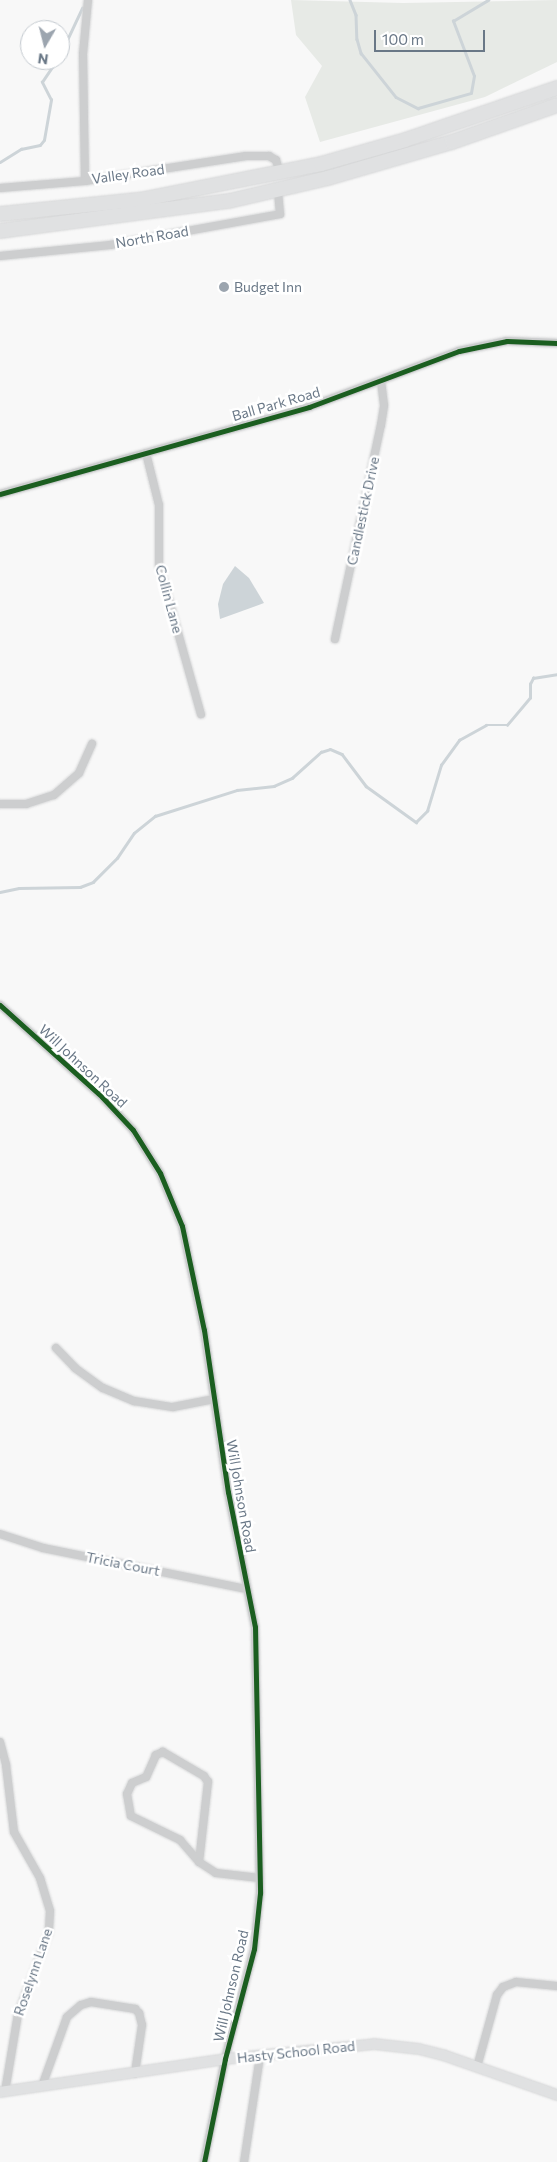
<!DOCTYPE html>
<html>
<head>
<meta charset="utf-8">
<style>
  body { margin:0 }
  #map { position:relative; width:557px; height:2162px; overflow:hidden; background:#f8f8f8; font-family:Commissioner,sans-serif }
  div>[style] { position:absolute }
  .green>* { inset:0; background:#e7eae6 }
  .water>* { inset:0; background:#cdd4d8 }
  .stream>* { height:2.5px; margin:-1.25px; padding:0 1.25px; transform-origin:1.25px; border-radius:1.25px; background:#cdd4d8 }
  .roads { filter:drop-shadow(0 0 1px #d5d6d7) drop-shadow(0 0 1px #d5d6d7) }
  .street>* { height:8px; margin:-4px; padding:0 4px; transform-origin:4px; border-radius:4px; background:#cdcecf }
  .secondary>* { height:10px; margin:-5px; padding:0 5px; transform-origin:5px; border-radius:5px; background:#e0e1e2 }
  .highway>* { height:14px; margin:-7px; padding:0 7px; transform-origin:7px; border-radius:7px; background:#e0e1e2 }
  .cycleway>* { height:5px; margin:-2.5px; padding:0 2.5px; transform-origin:2.5px; border-radius:2.5px; background:#1b5e20 }
  .dots>* { width:14px; height:14px; translate:-50% -50%; box-sizing:border-box; border:2px solid #fff; border-radius:50% }
  span { translate:-50% -50%; white-space:nowrap; text-align:center; line-height:1.15; -webkit-text-stroke:5px #fff; paint-order:stroke }
  .street-label { font-size:14px; color:#6a7887 }
  .poi-label { font-size:14px; color:#6a7887 }
  .left { translate:0 -50%; text-align:left }
  .north { position:absolute; left:20px; top:20px; width:50px; height:50px; box-sizing:border-box; background:#fff; border:1px solid #c3c9cf; border-radius:50%; rotate:188deg; font-size:14px; font-weight:700; line-height:20px; text-align:center; color:#6a7887 }
  .north::after { content:''; display:block; margin:auto; width:18px; height:22px; background:#9ca5af; clip-path:polygon(50% 0,100% 100%,50% 72%,0 100%) }
  .scale { position:absolute; left:374px; top:30px; width:111px; height:22px; box-sizing:border-box; border:2px solid #6a7887; border-top:0; padding-left:6px; font-size:15px; line-height:18px; white-space:nowrap; color:#6a7887; -webkit-text-stroke:4px #fff; paint-order:stroke }
</style>
</head>
<body>
<div id="map">
  <div class="green">
    <div style="clip-path:polygon(291px 0,403px 3px,557px 0,557px 62px,485px 97px,320px 142px,305px 97px,322px 66px,296px 35px)"></div>
  </div>
  <div class="water">
    <div style="clip-path:polygon(235px 566px,249px 578px,264px 603px,220px 619px,218px 604px,223px 584px)"></div>
  </div>
  <div class="stream">
    <div style="left:350px;top:0;width:16px;rotate:68deg"></div>
    <div style="left:356px;top:15px;width:24px;rotate:88deg"></div>
    <div style="left:357px;top:39px;width:15px;rotate:74deg"></div>
    <div style="left:361px;top:53px;width:56px;rotate:51.5deg"></div>
    <div style="left:396px;top:97px;width:25px;rotate:27deg"></div>
    <div style="left:418px;top:108px;width:55px;rotate:-15.8deg"></div>
    <div style="left:471px;top:93px;width:17px;rotate:-80deg"></div>
    <div style="left:474px;top:76px;width:59px;rotate:-110.9deg"></div>
    <div style="left:453px;top:21px;width:41px;rotate:-31deg"></div>
    <div style="left:60px;top:55px;width:52px;rotate:-64.9deg"></div>
    <div style="left:0;top:162px;width:25px;rotate:-32deg"></div>
    <div style="left:21px;top:149px;width:19px;rotate:-12deg"></div>
    <div style="left:40px;top:145px;width:6px;rotate:-51deg"></div>
    <div style="left:44px;top:140px;width:41px;rotate:-80.1deg"></div>
    <div style="left:51px;top:100px;width:20px;rotate:-117deg"></div>
    <div style="left:42px;top:82px;width:27px;rotate:-56deg"></div>
    <div style="left:0;top:892px;width:19px;rotate:-12deg"></div>
    <div style="left:19px;top:888px;width:61px;rotate:-0.9deg"></div>
    <div style="left:80px;top:887px;width:14px;rotate:-21deg"></div>
    <div style="left:93px;top:882px;width:34px;rotate:-45deg"></div>
    <div style="left:117px;top:858px;width:30px;rotate:-56deg"></div>
    <div style="left:134px;top:833px;width:27px;rotate:-39deg"></div>
    <div style="left:155px;top:816px;width:86px;rotate:-17.6deg"></div>
    <div style="left:237px;top:790px;width:37px;rotate:-6deg"></div>
    <div style="left:274px;top:786px;width:20px;rotate:-24deg"></div>
    <div style="left:292px;top:778px;width:39px;rotate:-42deg"></div>
    <div style="left:321px;top:752px;width:9px;rotate:-18deg"></div>
    <div style="left:330px;top:749px;width:13px;rotate:23deg"></div>
    <div style="left:342px;top:754px;width:40px;rotate:53deg"></div>
    <div style="left:366px;top:786px;width:62px;rotate:35.8deg"></div>
    <div style="left:416px;top:822px;width:16px;rotate:-45deg"></div>
    <div style="left:427px;top:811px;width:48px;rotate:-73.1deg"></div>
    <div style="left:441px;top:765px;width:31px;rotate:-54deg"></div>
    <div style="left:459px;top:740px;width:31px;rotate:-29deg"></div>
    <div style="left:486px;top:725px;width:21px"></div>
    <div style="left:507px;top:725px;width:35px;rotate:-50deg"></div>
    <div style="left:530px;top:698px;width:14px;rotate:-90deg"></div>
    <div style="left:530px;top:684px;width:7px;rotate:-63deg"></div>
    <div style="left:533px;top:678px;width:24px;rotate:-9deg"></div>
  </div>
  <div class="roads">
    <div class="street">
      <div style="left:85px;top:181px;width:127px;rotate:-90.9deg"></div>
      <div style="left:83px;top:54px;width:54px;rotate:-84.7deg"></div>
      <div style="left:0;top:188px;width:85px;rotate:-4.7deg"></div>
      <div style="left:85px;top:181px;width:163px;rotate:-8.8deg"></div>
      <div style="left:246px;top:156px;width:23px"></div>
      <div style="left:269px;top:156px;width:8px;rotate:30deg"></div>
      <div style="left:276px;top:160px;width:14px;rotate:73deg"></div>
      <div style="left:0;top:256px;width:111px;rotate:-5.7deg"></div>
      <div style="left:110px;top:245px;width:173px;rotate:-10.3deg"></div>
      <div style="left:280px;top:214px;width:24px;rotate:-95deg"></div>
      <div style="left:146px;top:453px;width:54px;rotate:76deg"></div>
      <div style="left:159px;top:505px;width:60px;rotate:90deg"></div>
      <div style="left:159px;top:565px;width:155px;rotate:74.3deg"></div>
      <div style="left:0;top:494px;width:321px;rotate:-15.7deg"></div>
      <div style="left:309px;top:407px;width:160px;rotate:-20.5deg"></div>
      <div style="left:459px;top:351px;width:49px;rotate:-11.8deg"></div>
      <div style="left:507px;top:341px;width:50px;rotate:2.3deg"></div>
      <div style="left:335px;top:639px;width:219px;rotate:-77.9deg"></div>
      <div style="left:381px;top:425px;width:20px;rotate:-81deg"></div>
      <div style="left:384px;top:405px;width:23px;rotate:-97deg"></div>
      <div style="left:0;top:804px;width:26px"></div>
      <div style="left:26px;top:804px;width:29px;rotate:-18deg"></div>
      <div style="left:54px;top:795px;width:33px;rotate:-41deg"></div>
      <div style="left:79px;top:773px;width:32px;rotate:-66deg"></div>
      <div style="left:0;top:1005px;width:137px;rotate:42deg"></div>
      <div style="left:102px;top:1097px;width:45px;rotate:46.8deg"></div>
      <div style="left:133px;top:1130px;width:51px;rotate:57.9deg"></div>
      <div style="left:160px;top:1173px;width:57px;rotate:67.5deg"></div>
      <div style="left:182px;top:1226px;width:106px;rotate:78.1deg"></div>
      <div style="left:204px;top:1330px;width:164px;rotate:81.6deg"></div>
      <div style="left:228px;top:1492px;width:138px;rotate:78.7deg"></div>
      <div style="left:255px;top:1627px;width:266px;rotate:88.9deg"></div>
      <div style="left:260px;top:1893px;width:56px;rotate:96.1deg"></div>
      <div style="left:254px;top:1949px;width:114px;rotate:104.8deg"></div>
      <div style="left:225px;top:2059px;width:105px;rotate:101.5deg"></div>
      <div style="left:56px;top:1348px;width:28px;rotate:46deg"></div>
      <div style="left:75px;top:1368px;width:34px;rotate:36deg"></div>
      <div style="left:103px;top:1388px;width:34px;rotate:23deg"></div>
      <div style="left:134px;top:1401px;width:39px;rotate:9deg"></div>
      <div style="left:173px;top:1407px;width:42px;rotate:-11deg"></div>
      <div style="left:0;top:1534px;width:45px;rotate:18deg"></div>
      <div style="left:43px;top:1548px;width:208px;rotate:11.4deg"></div>
      <div style="left:0;top:1742px;width:24px;rotate:75deg"></div>
      <div style="left:6px;top:1765px;width:67px;rotate:83.2deg"></div>
      <div style="left:14px;top:1832px;width:53px;rotate:60.5deg"></div>
      <div style="left:40px;top:1878px;width:34px;rotate:73deg"></div>
      <div style="left:50px;top:1911px;width:21px;rotate:93deg"></div>
      <div style="left:49px;top:1932px;width:88px;rotate:110.7deg"></div>
      <div style="left:18px;top:2014px;width:79px;rotate:99.5deg"></div>
      <div style="left:199px;top:1862px;width:81px;rotate:-83.6deg"></div>
      <div style="left:208px;top:1782px;width:7px;rotate:-124deg"></div>
      <div style="left:204px;top:1776px;width:48px;rotate:-149.7deg"></div>
      <div style="left:163px;top:1752px;width:8px;rotate:157deg"></div>
      <div style="left:156px;top:1755px;width:24px;rotate:114deg"></div>
      <div style="left:146px;top:1777px;width:15px;rotate:157deg"></div>
      <div style="left:132px;top:1783px;width:12px;rotate:114deg"></div>
      <div style="left:127px;top:1794px;width:22px;rotate:80deg"></div>
      <div style="left:131px;top:1816px;width:55px;rotate:26.1deg"></div>
      <div style="left:180px;top:1840px;width:29px;rotate:49deg"></div>
      <div style="left:199px;top:1862px;width:20px;rotate:33deg"></div>
      <div style="left:216px;top:1873px;width:44px;rotate:6.5deg"></div>
      <div style="left:477px;top:2067px;width:75px;rotate:-74.5deg"></div>
      <div style="left:497px;top:1995px;width:10px;rotate:-53deg"></div>
      <div style="left:503px;top:1987px;width:14px;rotate:-21deg"></div>
      <div style="left:516px;top:1982px;width:41px;rotate:5.6deg"></div>
      <div style="left:42px;top:2086px;width:73px;rotate:-70.1deg"></div>
      <div style="left:67px;top:2017px;width:18px;rotate:-41deg"></div>
      <div style="left:81px;top:2005px;width:10px;rotate:-17deg"></div>
      <div style="left:91px;top:2002px;width:45px;rotate:9deg"></div>
      <div style="left:135px;top:2009px;width:6px;rotate:45deg"></div>
      <div style="left:139px;top:2013px;width:12px;rotate:76deg"></div>
      <div style="left:142px;top:2025px;width:49px;rotate:98.3deg"></div>
      <div style="left:244px;top:2162px;width:107px;rotate:-81.4deg"></div>
    </div>
    <div class="secondary">
      <div style="left:0;top:2092px;width:227px;rotate:-8.3deg"></div>
      <div style="left:225px;top:2059px;width:150px;rotate:-5.7deg"></div>
      <div style="left:374px;top:2044px;width:45px;rotate:6.3deg"></div>
      <div style="left:419px;top:2049px;width:25px;rotate:14deg"></div>
      <div style="left:443px;top:2055px;width:121px;rotate:19.3deg"></div>
    </div>
    <div class="highway">
      <div style="left:0;top:214px;width:145px;rotate:-5.9deg"></div>
      <div style="left:144px;top:199px;width:180px;rotate:-11.2deg"></div>
      <div style="left:321px;top:164px;width:87px;rotate:-15.9deg"></div>
      <div style="left:405px;top:140px;width:161px;rotate:-18.9deg"></div>
      <div style="left:0;top:231px;width:231px;rotate:-7.5deg"></div>
      <div style="left:229px;top:201px;width:102px;rotate:-13.1deg"></div>
      <div style="left:328px;top:178px;width:129px;rotate:-16.2deg"></div>
      <div style="left:452px;top:142px;width:111px;rotate:-19.4deg"></div>
    </div>
  </div>
  <div class="cycleway">
    <div style="left:0;top:494px;width:321px;rotate:-15.7deg"></div>
    <div style="left:309px;top:407px;width:160px;rotate:-20.5deg"></div>
    <div style="left:459px;top:351px;width:49px;rotate:-11.8deg"></div>
    <div style="left:507px;top:341px;width:50px;rotate:2.3deg"></div>
    <div style="left:0;top:1005px;width:137px;rotate:42deg"></div>
    <div style="left:102px;top:1097px;width:45px;rotate:46.8deg"></div>
    <div style="left:133px;top:1130px;width:51px;rotate:57.9deg"></div>
    <div style="left:160px;top:1173px;width:57px;rotate:67.5deg"></div>
    <div style="left:182px;top:1226px;width:106px;rotate:78.1deg"></div>
    <div style="left:204px;top:1330px;width:164px;rotate:81.6deg"></div>
    <div style="left:228px;top:1492px;width:138px;rotate:78.7deg"></div>
    <div style="left:255px;top:1627px;width:266px;rotate:88.9deg"></div>
    <div style="left:260px;top:1893px;width:56px;rotate:96.1deg"></div>
    <div style="left:254px;top:1949px;width:114px;rotate:104.8deg"></div>
    <div style="left:225px;top:2059px;width:105px;rotate:101.5deg"></div>
  </div>
  <div class="dots">
    <div style="left:224px;top:287px;background:#9ca5af"></div>
  </div>
  <div class="street-label">
    <span style="left:128px;top:174px;rotate:-8deg">Valley Road</span>
    <span style="left:152px;top:237px;rotate:-10deg">North Road</span>
    <span style="left:276px;top:404px;rotate:-16deg">Ball Park Road</span>
    <span style="left:363px;top:511px;rotate:-78deg">Candlestick Drive</span>
    <span style="left:169px;top:599px;rotate:75deg">Collin Lane</span>
    <span style="left:83px;top:1066px;rotate:43deg">Will Johnson Road</span>
    <span style="left:241px;top:1496px;rotate:80deg">Will Johnson Road</span>
    <span style="left:123px;top:1564px;rotate:11deg">Tricia Court</span>
    <span style="left:33px;top:1972px;rotate:-71deg">Roselynn Lane</span>
    <span style="left:231px;top:1986px;rotate:-77deg">Will Johnson Road</span>
    <span style="left:296px;top:2052px;rotate:-6deg">Hasty School Road</span>
  </div>
  <div class="poi-label">
    <span class="left" style="left:234px;top:287px">Budget Inn</span>
  </div>
  <div class="north">N</div>
  <div class="scale">100 m</div>
</div>
</body>
</html>
